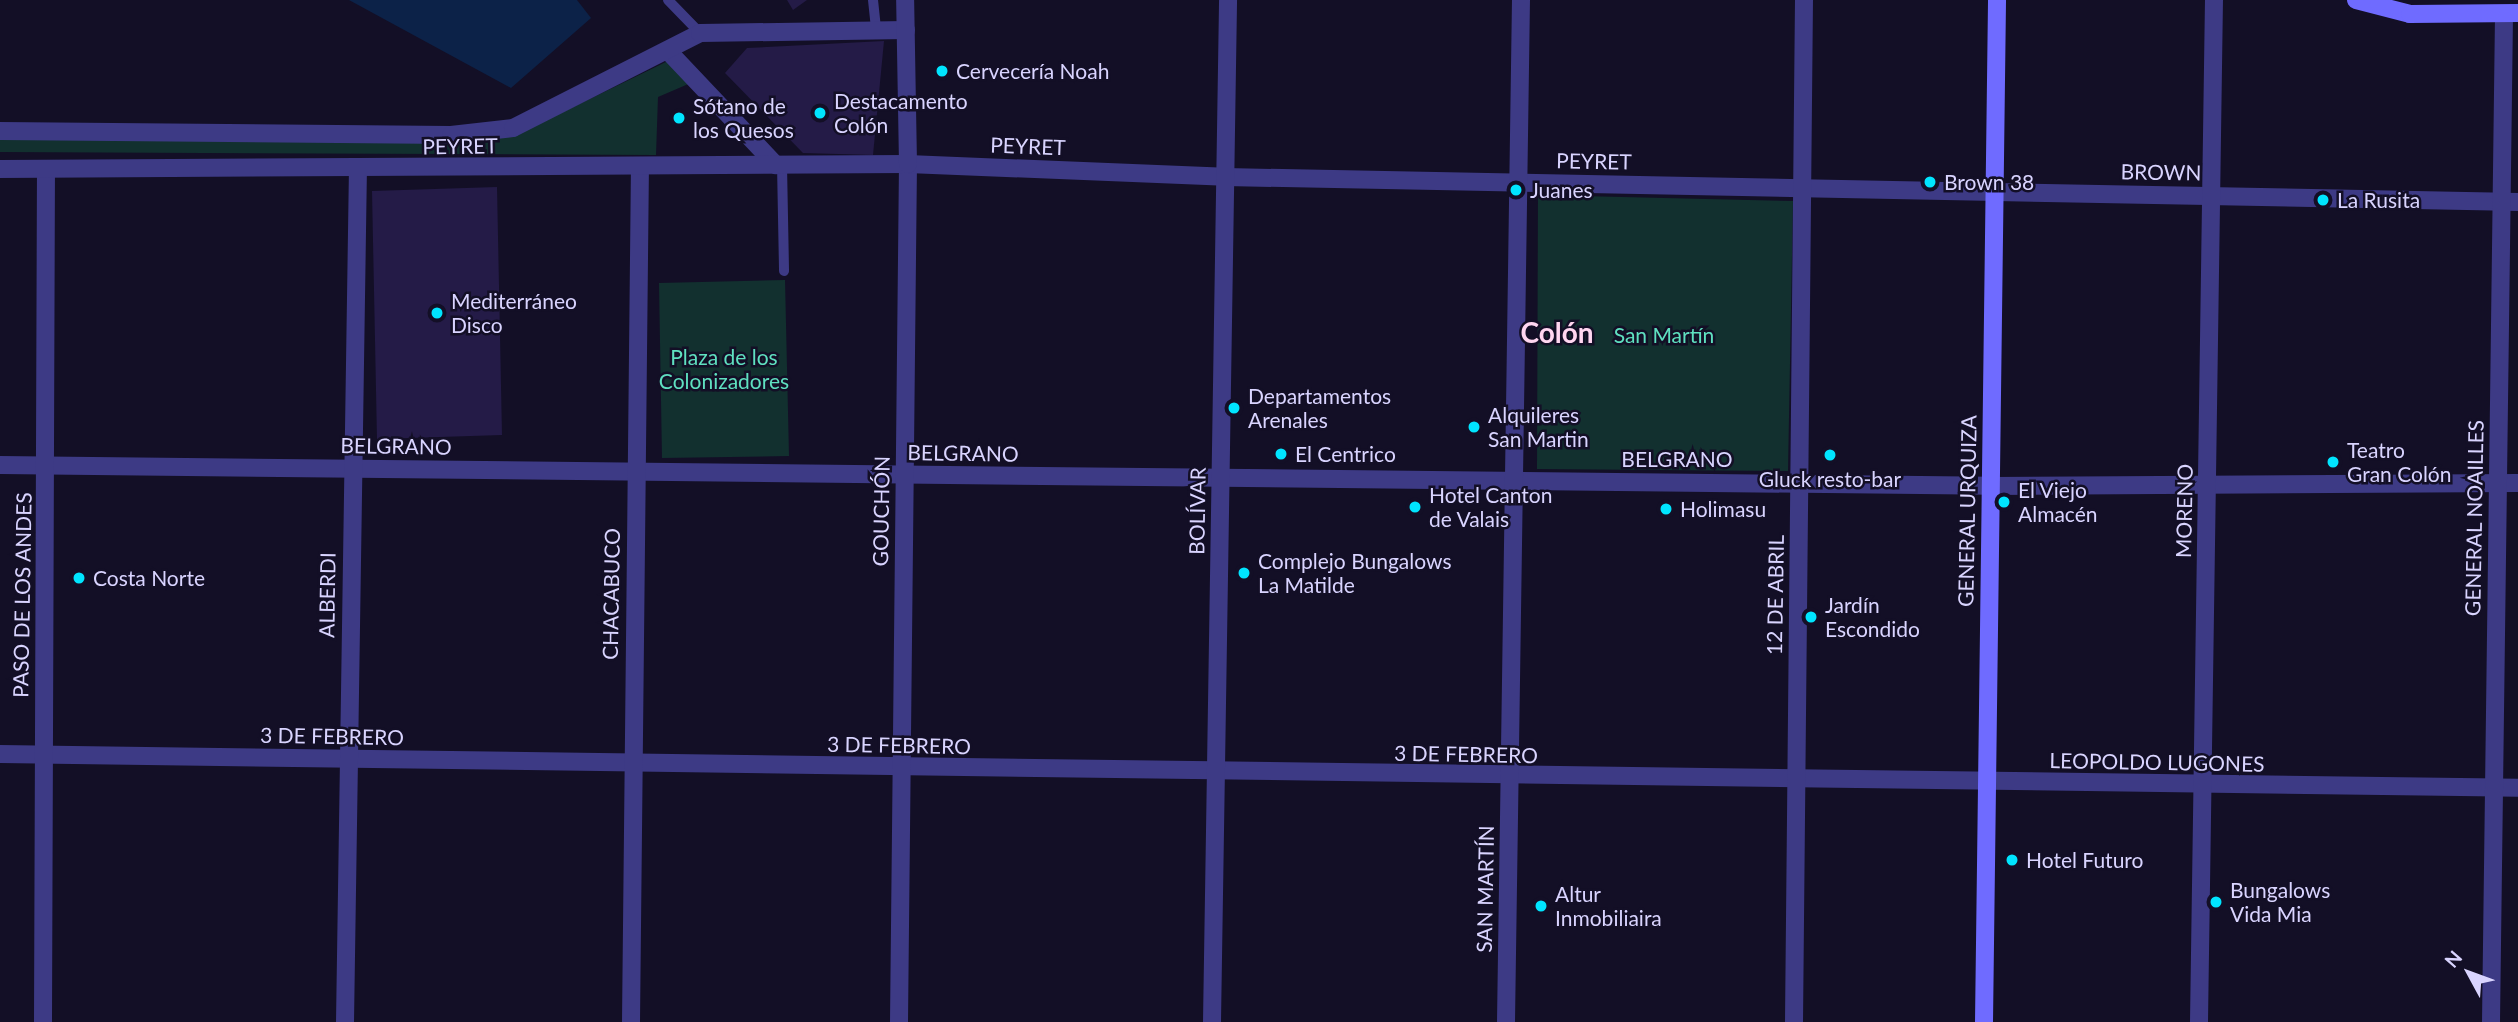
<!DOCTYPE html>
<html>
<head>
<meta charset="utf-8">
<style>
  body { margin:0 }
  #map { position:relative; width:2518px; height:1022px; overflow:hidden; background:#130f26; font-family:Lato,sans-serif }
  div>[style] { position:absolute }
  .green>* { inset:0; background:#12302f }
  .water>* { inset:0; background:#0c2248 }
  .building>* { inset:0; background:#241b47 }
  .service>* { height:10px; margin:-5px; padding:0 5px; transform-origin:5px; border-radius:5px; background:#3d3a85 }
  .minor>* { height:18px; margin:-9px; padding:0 9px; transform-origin:9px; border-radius:9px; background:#3d3a85 }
  .tertiary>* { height:18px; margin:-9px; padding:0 9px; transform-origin:9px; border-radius:9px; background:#3d3a85 }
  .secondary>* { height:18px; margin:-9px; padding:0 9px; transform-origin:9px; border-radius:9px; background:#6f6bff }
  .dots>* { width:19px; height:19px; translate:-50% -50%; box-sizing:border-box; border:4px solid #130f26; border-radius:50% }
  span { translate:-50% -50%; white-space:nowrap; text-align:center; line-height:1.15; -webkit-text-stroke:5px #130f26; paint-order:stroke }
  .poi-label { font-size:21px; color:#d9d4ff }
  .left { translate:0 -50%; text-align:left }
  .street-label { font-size:21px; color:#d9d4ff }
  .park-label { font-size:21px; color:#5fe0c0 }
  .district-label { font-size:28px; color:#ffd6f0; font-weight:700 }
  .north { position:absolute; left:2434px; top:938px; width:70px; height:70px; -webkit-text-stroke:5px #130f26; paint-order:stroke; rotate:311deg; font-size:19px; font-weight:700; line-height:28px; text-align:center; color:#d9d4ff }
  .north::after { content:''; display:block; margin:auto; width:24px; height:32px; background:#d9d4ff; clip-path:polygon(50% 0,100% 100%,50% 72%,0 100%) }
</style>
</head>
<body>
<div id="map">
  <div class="green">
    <div style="clip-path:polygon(670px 60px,693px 82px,658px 97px,656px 155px,0 152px,0 138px,526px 130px)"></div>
    <div style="clip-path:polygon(1538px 195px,1793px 201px,1788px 471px,1537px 469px)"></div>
    <div style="clip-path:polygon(785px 280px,789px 456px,662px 458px,659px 283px)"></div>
  </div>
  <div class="water">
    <div style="clip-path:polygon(349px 0,577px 0,591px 18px,511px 88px)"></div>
  </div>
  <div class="building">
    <div style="clip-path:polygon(787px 0,807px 0,793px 10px)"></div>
    <div style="clip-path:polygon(884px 41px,873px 155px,803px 153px,725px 73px,747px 48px)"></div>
    <div style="clip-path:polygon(497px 187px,502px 435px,377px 439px,372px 191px)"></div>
  </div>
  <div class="service">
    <div style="left:668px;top:0;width:46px;rotate:45.9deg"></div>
    <div style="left:873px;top:0;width:30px;rotate:84deg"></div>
    <div style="left:782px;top:165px;width:106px;rotate:88.9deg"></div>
  </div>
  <div class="minor">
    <div style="left:669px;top:52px;width:156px;rotate:46.6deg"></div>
    <div style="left:0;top:465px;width:1991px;rotate:0.6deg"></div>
    <div style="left:1991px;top:486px;width:527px;rotate:-0.33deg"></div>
    <div style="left:0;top:754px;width:2518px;rotate:0.77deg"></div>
    <div style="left:43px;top:1022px;width:853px;rotate:-89.8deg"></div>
    <div style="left:345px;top:1022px;width:852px;rotate:-89.13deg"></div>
    <div style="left:631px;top:1022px;width:855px;rotate:-89.4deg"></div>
    <div style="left:899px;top:1022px;width:858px;rotate:-89.4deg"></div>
    <div style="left:908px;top:164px;width:317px;rotate:2.3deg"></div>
    <div style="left:1225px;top:177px;width:1293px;rotate:1.11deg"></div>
    <div style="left:1212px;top:1022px;width:1022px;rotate:-89.1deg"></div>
    <div style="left:1506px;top:1022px;width:1022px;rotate:-89.16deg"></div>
    <div style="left:1794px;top:1022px;width:1022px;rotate:-89.44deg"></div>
    <div style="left:2199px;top:1022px;width:1022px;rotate:-89.16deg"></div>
    <div style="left:2491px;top:1022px;width:1008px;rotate:-89.26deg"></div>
  </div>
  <div class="tertiary">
    <div style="left:0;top:131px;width:451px;rotate:0.5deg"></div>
    <div style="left:451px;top:135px;width:62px;rotate:-6.4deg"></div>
    <div style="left:513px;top:128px;width:210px;rotate:-26.9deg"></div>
    <div style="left:700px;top:33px;width:206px;rotate:-0.8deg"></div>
    <div style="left:0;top:169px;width:908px;rotate:-0.32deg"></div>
    <div style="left:908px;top:164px;width:164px;rotate:-91deg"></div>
  </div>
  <div class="secondary">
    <div style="left:2356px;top:0;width:56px;rotate:14.5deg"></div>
    <div style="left:2410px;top:14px;width:108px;rotate:-0.5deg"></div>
    <div style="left:1984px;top:1022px;width:1022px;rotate:-89.27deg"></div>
  </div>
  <div class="dots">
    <div style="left:942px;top:71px;background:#00e5ff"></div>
    <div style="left:820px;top:113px;background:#00e5ff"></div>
    <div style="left:679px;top:118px;background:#00e5ff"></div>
    <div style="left:1930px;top:182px;background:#00e5ff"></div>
    <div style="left:1516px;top:190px;background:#00e5ff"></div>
    <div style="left:2323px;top:200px;background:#00e5ff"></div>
    <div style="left:437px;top:313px;background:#00e5ff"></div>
    <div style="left:1234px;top:408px;background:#00e5ff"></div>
    <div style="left:1474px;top:427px;background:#00e5ff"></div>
    <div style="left:1281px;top:454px;background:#00e5ff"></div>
    <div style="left:1830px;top:455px;background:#00e5ff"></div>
    <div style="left:2333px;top:462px;background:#00e5ff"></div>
    <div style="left:2004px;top:502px;background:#00e5ff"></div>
    <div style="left:1415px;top:507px;background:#00e5ff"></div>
    <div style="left:1666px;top:509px;background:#00e5ff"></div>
    <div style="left:1244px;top:573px;background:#00e5ff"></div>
    <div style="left:79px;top:578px;background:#00e5ff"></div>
    <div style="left:1811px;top:617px;background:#00e5ff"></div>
    <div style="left:2012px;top:860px;background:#00e5ff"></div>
    <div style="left:2216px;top:902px;background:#00e5ff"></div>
    <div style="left:1541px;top:906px;background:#00e5ff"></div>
  </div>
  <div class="poi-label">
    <span class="left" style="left:956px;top:71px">Cervecería Noah</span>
    <span class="left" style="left:834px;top:113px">Destacamento<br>Colón</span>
    <span class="left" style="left:693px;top:118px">Sótano de<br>los Quesos</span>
    <span class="left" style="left:1944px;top:182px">Brown 38</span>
    <span class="left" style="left:1530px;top:190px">Juanes</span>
    <span class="left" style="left:2337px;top:200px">La Rusita</span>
    <span class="left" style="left:451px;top:313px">Mediterráneo<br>Disco</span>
    <span class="left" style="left:1248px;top:408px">Departamentos<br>Arenales</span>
    <span class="left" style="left:1488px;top:427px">Alquileres<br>San Martin</span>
    <span class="left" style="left:2347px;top:462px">Teatro<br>Gran Colón</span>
    <span class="left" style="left:1295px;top:454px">El Centrico</span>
    <span style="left:1830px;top:479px">Gluck resto-bar</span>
    <span class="left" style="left:2018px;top:502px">El Viejo<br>Almacén</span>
    <span class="left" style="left:1429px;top:507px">Hotel Canton<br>de Valais</span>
    <span class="left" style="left:1680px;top:509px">Holimasu</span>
    <span class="left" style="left:1258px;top:573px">Complejo Bungalows<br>La Matilde</span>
    <span class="left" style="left:93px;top:578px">Costa Norte</span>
    <span class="left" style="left:1825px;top:617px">Jardín<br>Escondido</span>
    <span class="left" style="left:2026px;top:860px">Hotel Futuro</span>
    <span class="left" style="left:2230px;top:902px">Bungalows<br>Vida Mia</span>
    <span class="left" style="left:1555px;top:906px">Altur<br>Inmobiliaira</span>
  </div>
  <div class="street-label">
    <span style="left:460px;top:146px;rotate:-1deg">PEYRET</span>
    <span style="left:1028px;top:146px;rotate:2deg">PEYRET</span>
    <span style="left:1594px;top:161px;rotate:1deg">PEYRET</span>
    <span style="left:2161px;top:172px;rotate:1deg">BROWN</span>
    <span style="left:396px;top:446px;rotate:1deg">BELGRANO</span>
    <span style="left:963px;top:453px;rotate:1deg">BELGRANO</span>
    <span style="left:1677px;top:459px">BELGRANO</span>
    <span style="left:881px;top:511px;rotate:-89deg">GOUCHÓN</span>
    <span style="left:1197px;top:511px;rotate:-89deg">BOLÍVAR</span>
    <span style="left:1967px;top:511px;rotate:-89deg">GENERAL URQUIZA</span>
    <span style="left:2184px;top:511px;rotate:-89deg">MORENO</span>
    <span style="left:2474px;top:518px;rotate:-89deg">GENERAL NOAILLES</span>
    <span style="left:611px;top:594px;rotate:-89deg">CHACABUCO</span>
    <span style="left:22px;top:595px;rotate:-89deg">PASO DE LOS ANDES</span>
    <span style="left:327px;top:595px;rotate:-89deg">ALBERDI</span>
    <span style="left:1775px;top:595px;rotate:-89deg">12 DE ABRIL</span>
    <span style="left:332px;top:736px;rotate:1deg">3 DE FEBRERO</span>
    <span style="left:899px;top:745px;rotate:1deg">3 DE FEBRERO</span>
    <span style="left:1466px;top:754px;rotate:1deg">3 DE FEBRERO</span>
    <span style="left:2157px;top:762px;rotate:1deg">LEOPOLDO LUGONES</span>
    <span style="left:1485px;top:889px;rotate:-89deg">SAN MARTÍN</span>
  </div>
  <div class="park-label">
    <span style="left:1664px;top:335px">San Martín</span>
    <span style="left:724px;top:369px">Plaza de los<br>Colonizadores</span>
  </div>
  <div class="district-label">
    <span style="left:1557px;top:332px">Colón</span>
  </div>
  <div class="north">N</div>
</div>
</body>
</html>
